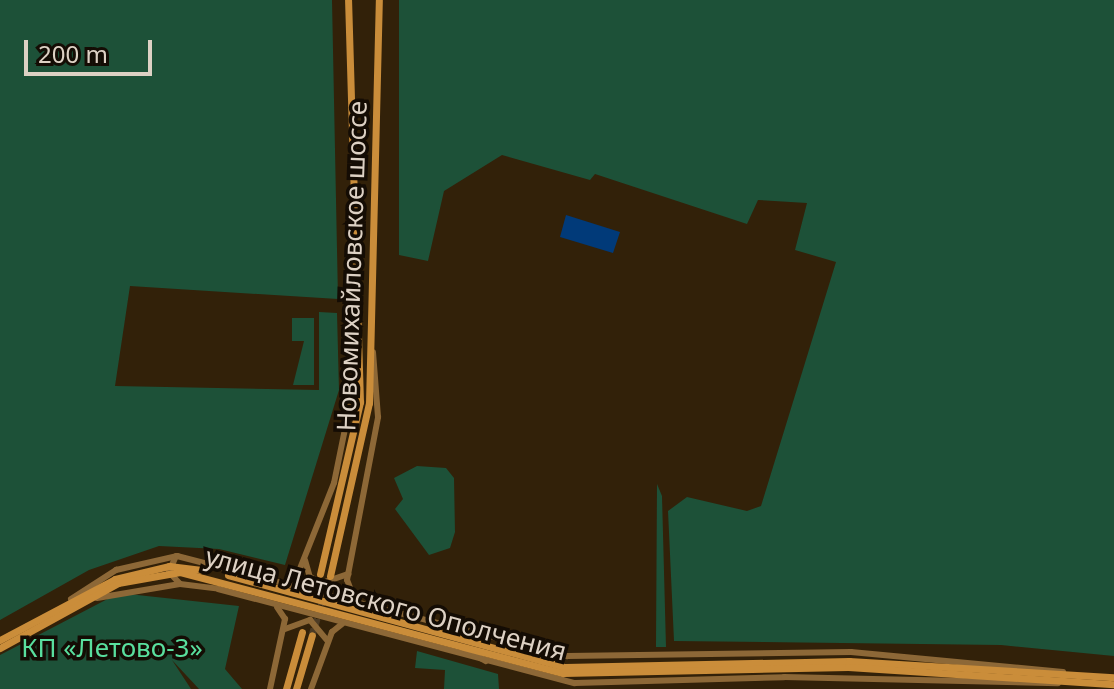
<!DOCTYPE html>
<html>
<head>
<meta charset="utf-8">
<style>
  body { margin:0 }
  #map { position:relative; width:1114px; height:689px; overflow:hidden; background:#322109; font-family:"Noto Sans",sans-serif }
  div>[style] { position:absolute }
  .green>* { inset:0; background:#1d5138 }
  .water>* { inset:0; background:#013a79 }
  .secondary-tunnel>* { height:7px; margin-top:-3.5px; transform-origin:0; background:repeating-linear-gradient(90deg,#4c3b25 0 7px,transparent 0 10.5px) }
  .tertiary>* { height:6px; margin:-3px; padding:0 3px; transform-origin:3px; border-radius:3px; background:#8d6837 }
  .secondary>* { height:7px; margin:-3.5px; padding:0 3.5px; transform-origin:3.5px; border-radius:3.5px; background:#ca8d3a }
  span { translate:-50% -50%; white-space:nowrap; text-align:center; line-height:1.15; -webkit-text-stroke:7px #140c04; paint-order:stroke }
  .street-label { font-size:26px; color:#ddd1c4 }
  .park-label { font-size:26px; color:#59df9e }
  .scale { position:absolute; left:24px; top:40px; width:128px; height:36px; box-sizing:border-box; border:4px solid #ddd1c4; border-top:0; padding-left:10px; font-size:24px; line-height:28px; white-space:nowrap; color:#ddd1c4; -webkit-text-stroke:6px #140c04; paint-order:stroke }
</style>
</head>
<body>
<div id="map">
  <div class="green">
    <div style="clip-path:polygon(0 0,332px 0,338px 299px,130px 286px,115px 386px,319px 390px,319px 312px,337px 313px,339px 390px,285px 565px,219px 549px,159px 546px,89px 570px,0 620px)"></div>
    <div style="clip-path:polygon(399px 0,1114px 0,1114px 656px,1001px 645px,674px 641px,668px 511px,687px 497px,747px 511px,761px 506px,836px 262px,795px 250px,807px 203px,758px 200px,747px 224px,595px 174px,590px 180px,502px 155px,444px 191px,428px 261px,399px 255px)"></div>
    <div style="clip-path:polygon(292px 318px,314px 318px,314px 385px,293px 385px,304px 341px,292px 341px)"></div>
    <div style="clip-path:polygon(417px 466px,446px 468px,454px 478px,455px 532px,450px 548px,429px 555px,395px 509px,403px 499px,394px 478px)"></div>
    <div style="clip-path:polygon(657px 484px,662px 496px,666px 647px,656px 647px)"></div>
    <div style="clip-path:polygon(119px 593px,239px 606px,225px 669px,242px 689px,199px 689px,172px 660px,191px 689px,0 689px,0 655px)"></div>
    <div style="clip-path:polygon(417px 651px,498px 674px,499px 689px,444px 689px,445px 670px,415px 668px)"></div>
  </div>
  <div class="water">
    <div style="clip-path:polygon(566px 215px,620px 232px,613px 253px,560px 237px)"></div>
  </div>
  <div class="secondary-tunnel">
    <div style="left:312px;top:635px;width:62px;rotate:-73deg"></div>
  </div>
  <div class="tertiary">
    <div style="left:176px;top:556px;width:17px;rotate:114deg"></div>
    <div style="left:169px;top:572px;width:16px;rotate:47deg"></div>
    <div style="left:305px;top:560px;width:18px;rotate:74deg"></div>
    <div style="left:310px;top:577px;width:13px;rotate:27deg"></div>
    <div style="left:322px;top:583px;width:28px;rotate:-19deg"></div>
    <div style="left:287px;top:579px;width:14px;rotate:-34deg"></div>
    <div style="left:299px;top:571px;width:95px;rotate:-68.3deg"></div>
    <div style="left:334px;top:483px;width:115px;rotate:-78.5deg"></div>
    <div style="left:97px;top:598px;width:84px;rotate:-9.6deg"></div>
    <div style="left:180px;top:584px;width:38px;rotate:7deg"></div>
    <div style="left:218px;top:589px;width:369px;rotate:14.8deg"></div>
    <div style="left:575px;top:683px;width:209px;rotate:-1.6deg"></div>
    <div style="left:784px;top:677px;width:274px;rotate:1.3deg"></div>
    <div style="left:354px;top:598px;width:19px;rotate:-111deg"></div>
    <div style="left:347px;top:580px;width:166px;rotate:-79.2deg"></div>
    <div style="left:378px;top:417px;width:65px;rotate:-94.4deg"></div>
    <div style="left:71px;top:599px;width:54px;rotate:-32.8deg"></div>
    <div style="left:116px;top:570px;width:63px;rotate:-12.9deg"></div>
    <div style="left:177px;top:556px;width:403px;rotate:14.4deg"></div>
    <div style="left:567px;top:656px;width:284px;rotate:-0.8deg"></div>
    <div style="left:851px;top:652px;width:213px;rotate:5.4deg"></div>
    <div style="left:285px;top:629px;width:27px;rotate:-20deg"></div>
    <div style="left:310px;top:620px;width:26px;rotate:50deg"></div>
    <div style="left:464px;top:649px;width:25px;rotate:29deg"></div>
    <div style="left:270px;top:689px;width:72px;rotate:-77.9deg"></div>
    <div style="left:285px;top:619px;width:14px;rotate:-124deg"></div>
    <div style="left:311px;top:689px;width:61px;rotate:-69.8deg"></div>
    <div style="left:332px;top:632px;width:13px;rotate:-39deg"></div>
  </div>
  <div class="secondary">
    <div style="left:320px;top:574px;width:177px;rotate:-76.9deg"></div>
    <div style="left:360px;top:402px;width:402px;rotate:-91.7deg"></div>
    <div style="left:228px;top:575px;width:349px;rotate:15.3deg"></div>
    <div style="left:565px;top:667px;width:284px;rotate:-1.2deg"></div>
    <div style="left:849px;top:661px;width:265px;rotate:3.5deg"></div>
    <div style="left:330px;top:576px;width:177px;rotate:-77.3deg"></div>
    <div style="left:369px;top:403px;width:403px;rotate:-88.6deg"></div>
    <div style="left:0;top:640px;width:130px;rotate:-27.9deg"></div>
    <div style="left:115px;top:579px;width:56px;rotate:-13.5deg"></div>
    <div style="left:169px;top:566px;width:35px;rotate:7deg"></div>
    <div style="left:0;top:648px;width:135px;rotate:-28.8deg"></div>
    <div style="left:118px;top:583px;width:63px;rotate:-10.1deg"></div>
    <div style="left:180px;top:572px;width:396px;rotate:14.8deg"></div>
    <div style="left:563px;top:673px;width:285px;rotate:-1.2deg"></div>
    <div style="left:848px;top:667px;width:267px;rotate:3.7deg"></div>
    <div style="left:286px;top:689px;width:59px;rotate:-74.3deg"></div>
    <div style="left:296px;top:689px;width:56px;rotate:-73.5deg"></div>
  </div>
  <div class="street-label">
    <span style="left:352px;top:266px;rotate:-88deg">Новомихайловское шоссе</span>
    <span style="left:386px;top:604px;rotate:15deg">улица Летовского Ополчения</span>
  </div>
  <div class="park-label">
    <span style="left:112px;top:648px">КП «Летово-3»</span>
  </div>
  <div class="scale">200 m</div>
</div>
</body>
</html>
